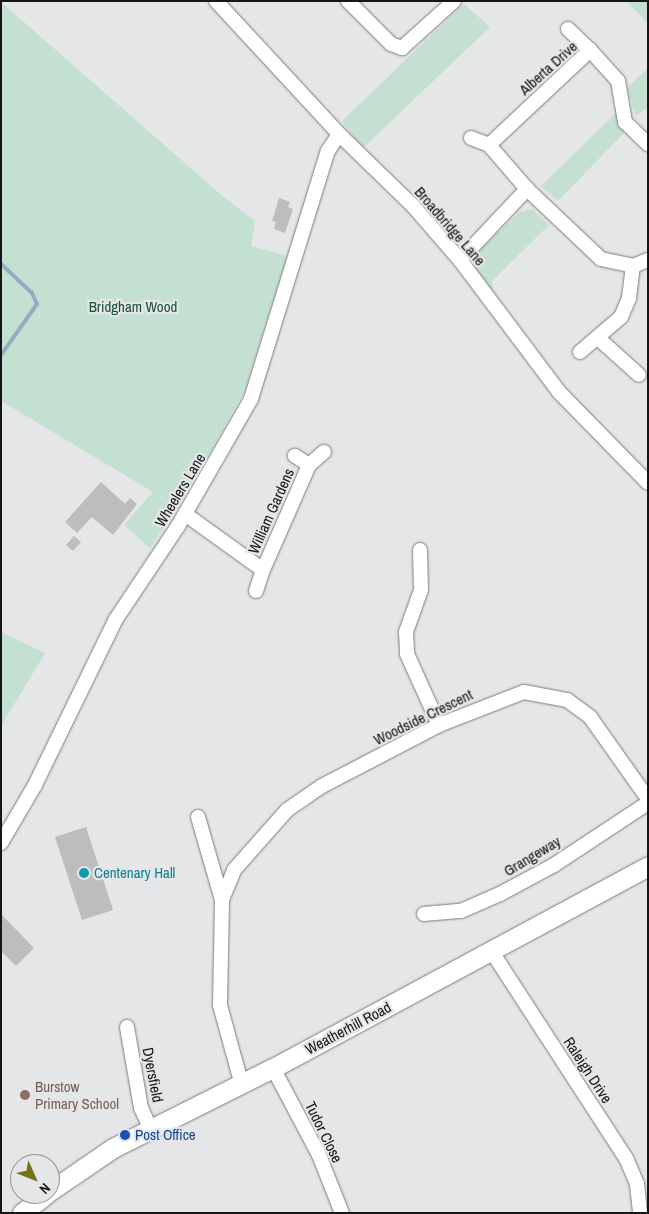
<!DOCTYPE html>
<html>
<head>
<meta charset="utf-8">
<style>
  body { margin:0 }
  #map { position:relative; width:649px; height:1214px; overflow:hidden; background:#e5e6e8; font-family:"Archivo Narrow",sans-serif }
  div>[style] { position:absolute }
  .green>* { inset:0; background:#c3e0d1 }
  .stream>* { height:4px; margin:-2px; padding:0 2px; transform-origin:2px; border-radius:2px; background:#93abc3 }
  .building>* { inset:0; background:#bebcbc }
  .roads { filter:drop-shadow(0 0 1px #7a7b7c) drop-shadow(0 0 1px #7a7b7c) }
  .street>* { height:14px; margin:-7px; padding:0 7px; transform-origin:7px; border-radius:7px; background:#fff }
  .secondary>* { height:19px; margin:-9.5px; padding:0 9.5px; transform-origin:9.5px; border-radius:9.5px; background:#fff }
  .dots>* { width:14px; height:14px; translate:-50% -50%; box-sizing:border-box; border:2px solid #e5e6e8; border-radius:50% }
  span { translate:-50% -50%; white-space:nowrap; text-align:center; line-height:1.15; -webkit-text-stroke:4.5px #e5e6e8; paint-order:stroke }
  .street-label { font-size:15px; color:#161616 }
  .park-label { font-size:15px; color:#145139 }
  .culture-label { font-size:15px; color:#0d838f }
  .left { translate:0 -50%; text-align:left }
  .education-label { font-size:15px; color:#785e54 }
  .transit-label { font-size:15px; color:#164399 }
  .frame { position:absolute; inset:0; border:2px solid #161616; pointer-events:none }
  .north { position:absolute; left:10px; top:1154px; width:50px; height:50px; box-sizing:border-box; background:#e5e6e8; border:1px solid #929394; border-radius:50%; rotate:134deg; font-size:14px; font-weight:700; line-height:20px; text-align:center; color:#161616 }
  .north::after { content:''; display:block; margin:auto; width:18px; height:22px; background:#737318; clip-path:polygon(50% 0,100% 100%,50% 72%,0 100%) }
</style>
</head>
<body>
<div id="map">
  <div class="green">
    <div style="clip-path:polygon(626px 1px,648px 1px,648px 23px)"></div>
    <div style="clip-path:polygon(1px 2px,226px 199px,255px 221px,251px 246px,287px 256px,245px 390px,194px 481px,150px 548px,124px 525px,153px 492px,1px 401px)"></div>
    <div style="clip-path:polygon(464px 4px,490px 27px,362px 149px,342px 121px)"></div>
    <div style="clip-path:polygon(648px 68px,648px 107px,636px 116px,627px 88px)"></div>
    <div style="clip-path:polygon(618px 111px,624px 133px,558px 201px,541px 186px)"></div>
    <div style="clip-path:polygon(532px 209px,549px 225px,492px 281px,495px 305px,467px 262px,520px 212px)"></div>
    <div style="clip-path:polygon(1px 632px,45px 653px,1px 726px)"></div>
  </div>
  <div class="stream">
    <div style="left:1px;top:264px;width:42px;rotate:43.1deg"></div>
    <div style="left:32px;top:293px;width:12px;rotate:66deg"></div>
    <div style="left:37px;top:304px;width:62px;rotate:125.2deg"></div>
  </div>
  <div class="building">
    <div style="clip-path:polygon(279px 198px,290px 202px,288px 207px,293px 209px,285px 233px,274px 229px,276px 222px,272px 221px)"></div>
    <div style="clip-path:polygon(101px 482px,125px 504px,130px 498px,137px 504px,113px 535px,92px 517px,77px 533px,65px 522px)"></div>
    <div style="clip-path:polygon(74px 536px,81px 542px,73px 551px,66px 545px)"></div>
    <div style="clip-path:polygon(86px 827px,113px 910px,82px 920px,55px 837px)"></div>
    <div style="clip-path:polygon(1px 914px,34px 948px,16px 966px,1px 951px)"></div>
  </div>
  <div class="roads">
    <div class="street">
      <div style="left:216px;top:1px;width:187px;rotate:47.2deg"></div>
      <div style="left:343px;top:138px;width:98px;rotate:44.2deg"></div>
      <div style="left:413px;top:206px;width:72px;rotate:49deg"></div>
      <div style="left:460px;top:260px;width:165px;rotate:53.1deg"></div>
      <div style="left:559px;top:392px;width:127px;rotate:45.6deg"></div>
      <div style="left:348px;top:1px;width:61px;rotate:45deg"></div>
      <div style="left:391px;top:44px;width:12px;rotate:20deg"></div>
      <div style="left:402px;top:48px;width:70px;rotate:-42.1deg"></div>
      <div style="left:568px;top:29px;width:30px;rotate:44deg"></div>
      <div style="left:471px;top:138px;width:19px;rotate:21deg"></div>
      <div style="left:489px;top:145px;width:58px;rotate:49.2deg"></div>
      <div style="left:527px;top:189px;width:102px;rotate:43.4deg"></div>
      <div style="left:601px;top:259px;width:33px;rotate:12deg"></div>
      <div style="left:633px;top:266px;width:16px;rotate:-22deg"></div>
      <div style="left:489px;top:145px;width:139px;rotate:-43.2deg"></div>
      <div style="left:590px;top:50px;width:42px;rotate:47.9deg"></div>
      <div style="left:618px;top:81px;width:42px;rotate:80.3deg"></div>
      <div style="left:625px;top:122px;width:32px;rotate:44deg"></div>
      <div style="left:460px;top:260px;width:98px;rotate:-46.7deg"></div>
      <div style="left:598px;top:338px;width:55px;rotate:42.1deg"></div>
      <div style="left:580px;top:352px;width:54px;rotate:-40.5deg"></div>
      <div style="left:621px;top:317px;width:21px;rotate:-67deg"></div>
      <div style="left:629px;top:298px;width:32px;rotate:-83deg"></div>
      <div style="left:309px;top:465px;width:20px;rotate:-41deg"></div>
      <div style="left:185px;top:514px;width:96px;rotate:35.7deg"></div>
      <div style="left:263px;top:570px;width:115px;rotate:-66.3deg"></div>
      <div style="left:309px;top:465px;width:17px;rotate:-147deg"></div>
      <div style="left:420px;top:550px;width:40px;rotate:88.6deg"></div>
      <div style="left:421px;top:590px;width:45px;rotate:109.7deg"></div>
      <div style="left:406px;top:632px;width:22px;rotate:87deg"></div>
      <div style="left:407px;top:654px;width:78px;rotate:65.7deg"></div>
      <div style="left:256px;top:591px;width:22px;rotate:-72deg"></div>
      <div style="left:198px;top:817px;width:86px;rotate:73.9deg"></div>
      <div style="left:1px;top:843px;width:67px;rotate:-59.6deg"></div>
      <div style="left:35px;top:785px;width:185px;rotate:-64deg"></div>
      <div style="left:116px;top:619px;width:112px;rotate:-56.3deg"></div>
      <div style="left:178px;top:526px;width:146px;rotate:-60.1deg"></div>
      <div style="left:251px;top:399px;width:260px;rotate:-72.8deg"></div>
      <div style="left:328px;top:151px;width:20px;rotate:-57deg"></div>
      <div style="left:424px;top:914px;width:37px;rotate:-5deg"></div>
      <div style="left:461px;top:911px;width:43px;rotate:-23.6deg"></div>
      <div style="left:500px;top:894px;width:61px;rotate:-28.2deg"></div>
      <div style="left:554px;top:865px;width:113px;rotate:-33.4deg"></div>
      <div style="left:492px;top:952px;width:246px;rotate:57deg"></div>
      <div style="left:626px;top:1158px;width:28px;rotate:67deg"></div>
      <div style="left:637px;top:1184px;width:29px;rotate:84deg"></div>
      <div style="left:127px;top:1027px;width:82px;rotate:80.2deg"></div>
      <div style="left:141px;top:1108px;width:23px;rotate:65deg"></div>
      <div style="left:273px;top:1068px;width:98px;rotate:62.1deg"></div>
      <div style="left:319px;top:1155px;width:62px;rotate:68.4deg"></div>
      <div style="left:241px;top:1082px;width:80px;rotate:-105.3deg"></div>
      <div style="left:220px;top:1005px;width:105px;rotate:-88.9deg"></div>
      <div style="left:222px;top:900px;width:32px;rotate:-68deg"></div>
      <div style="left:234px;top:870px;width:80px;rotate:-48.5deg"></div>
      <div style="left:287px;top:810px;width:42px;rotate:-34.4deg"></div>
      <div style="left:322px;top:786px;width:132px;rotate:-27.5deg"></div>
      <div style="left:439px;top:725px;width:91px;rotate:-21.2deg"></div>
      <div style="left:524px;top:692px;width:44px;rotate:10.5deg"></div>
      <div style="left:567px;top:700px;width:29px;rotate:36deg"></div>
      <div style="left:590px;top:717px;width:100px;rotate:54.7deg"></div>
    </div>
    <div class="secondary">
      <div style="left:50px;top:1191px;width:76px;rotate:-34.3deg"></div>
      <div style="left:113px;top:1148px;width:179px;rotate:-26.6deg"></div>
      <div style="left:273px;top:1068px;width:426px;rotate:-28.3deg"></div>
      <div style="left:22px;top:1213px;width:31px;rotate:-38deg"></div>
    </div>
  </div>
  <div class="dots">
    <div style="left:84px;top:873px;background:#0f9aa8"></div>
    <div style="left:25px;top:1095px;background:#8d6e63"></div>
    <div style="left:125px;top:1135px;background:#1a4fb4"></div>
  </div>
  <div class="street-label">
    <span style="left:548px;top:68px;rotate:-42deg">Alberta Drive</span>
    <span style="left:450px;top:226px;rotate:49deg">Broadbridge Lane</span>
    <span style="left:180px;top:490px;rotate:-59deg">Wheelers Lane</span>
    <span style="left:271px;top:511px;rotate:-66deg">William Gardens</span>
    <span style="left:423px;top:717px;rotate:-26deg">Woodside Crescent</span>
    <span style="left:532px;top:856px;rotate:-31deg">Grangeway</span>
    <span style="left:348px;top:1028px;rotate:-28deg">Weatherhill Road</span>
    <span style="left:588px;top:1070px;rotate:57deg">Raleigh Drive</span>
    <span style="left:153px;top:1075px;rotate:79deg">Dyersfield</span>
    <span style="left:324px;top:1132px;rotate:64deg">Tudor Close</span>
  </div>
  <div class="park-label">
    <span style="left:133px;top:307px">Bridgham Wood</span>
  </div>
  <div class="culture-label">
    <span class="left" style="left:94px;top:873px">Centenary Hall</span>
  </div>
  <div class="education-label">
    <span class="left" style="left:35px;top:1095px">Burstow<br>Primary School</span>
  </div>
  <div class="transit-label">
    <span class="left" style="left:135px;top:1135px">Post Office</span>
  </div>
  <div class="frame"></div>
  <div class="north">N</div>
</div>
</body>
</html>
